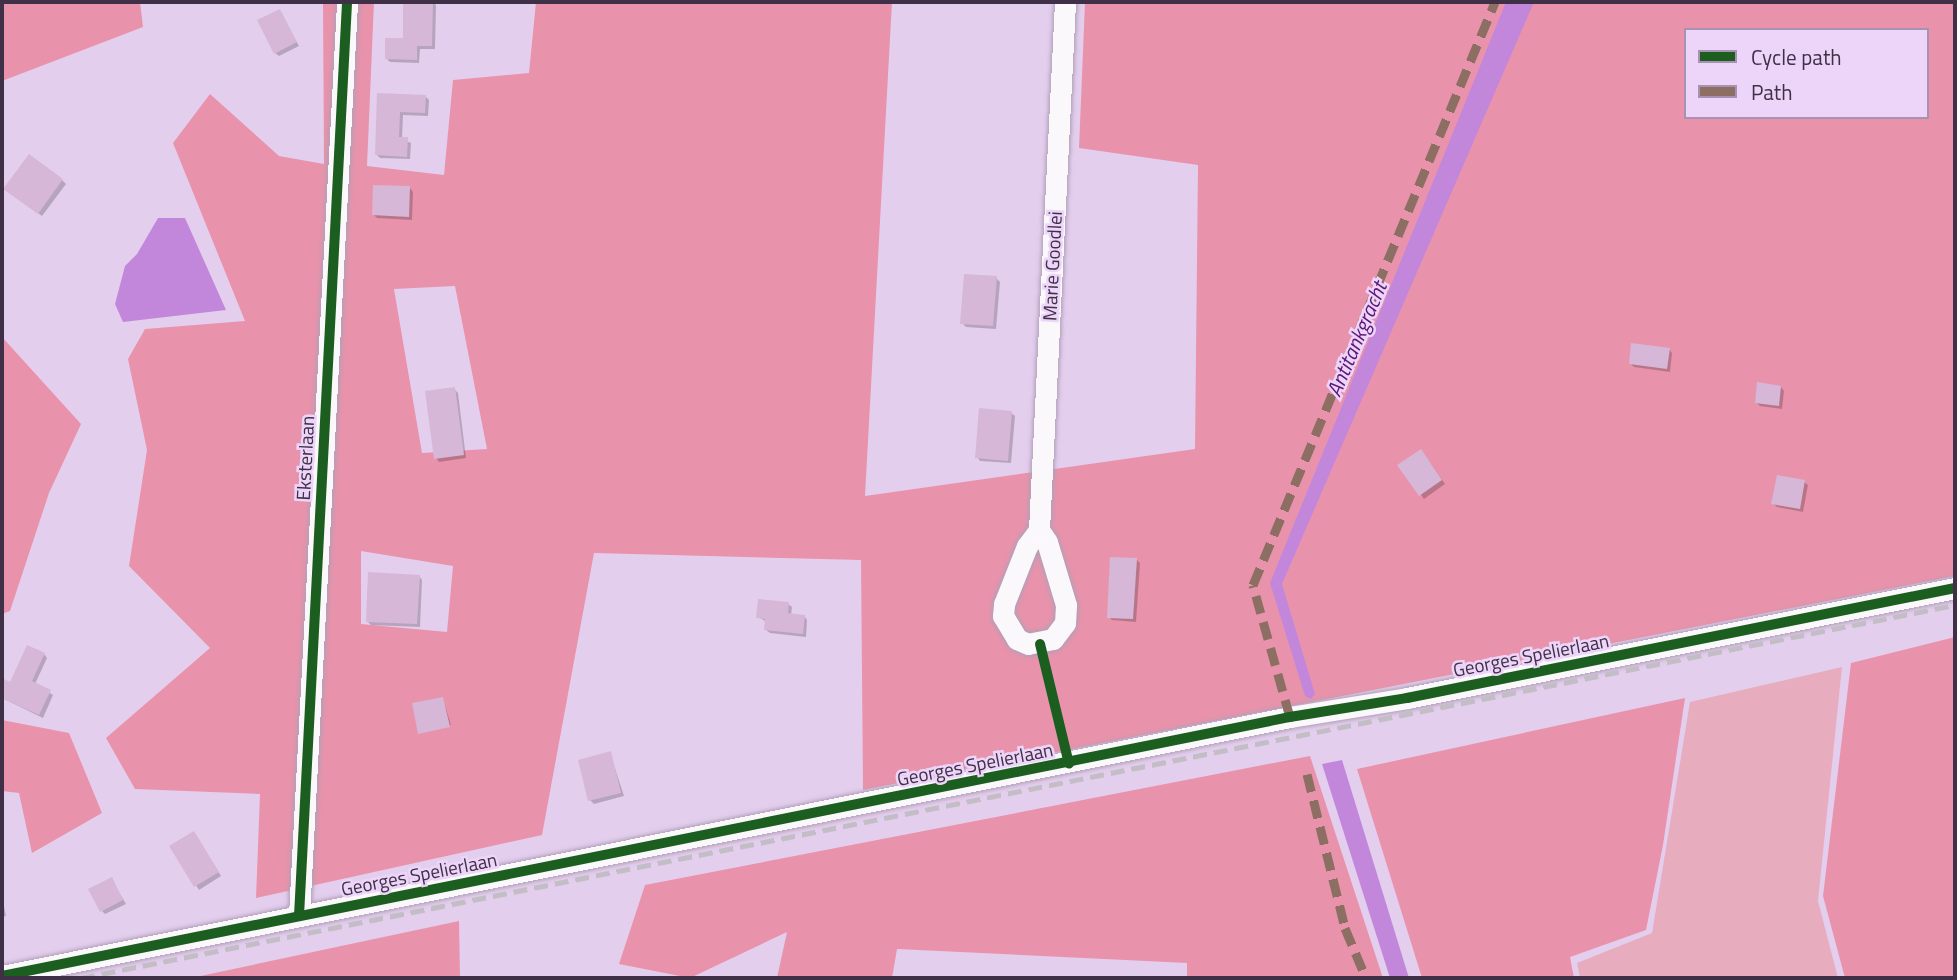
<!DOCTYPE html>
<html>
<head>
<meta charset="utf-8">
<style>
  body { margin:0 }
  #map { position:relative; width:1957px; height:980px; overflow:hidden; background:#e4ceee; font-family:"Titillium Web",sans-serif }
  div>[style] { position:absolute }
  .green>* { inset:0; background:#e7adbf }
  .forest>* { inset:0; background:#e893ab }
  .water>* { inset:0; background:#c287db }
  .shadow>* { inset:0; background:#0003 }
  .building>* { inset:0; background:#d6b7d7 }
  .roads { filter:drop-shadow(0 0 2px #b0a0b8) drop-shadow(0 0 2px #b0a0b8) }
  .minor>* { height:21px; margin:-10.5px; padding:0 10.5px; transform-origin:10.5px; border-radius:10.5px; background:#fbf8fc }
  .rail>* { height:5px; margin-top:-2.5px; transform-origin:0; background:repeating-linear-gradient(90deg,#c3bdc5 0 14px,transparent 0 21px) }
  .quiet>* { height:9px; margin-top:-4.5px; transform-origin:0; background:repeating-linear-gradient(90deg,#8d6e63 0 18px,transparent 0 27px) }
  .cycleway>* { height:10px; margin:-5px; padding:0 5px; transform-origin:5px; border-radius:5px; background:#1b5e20 }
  span { translate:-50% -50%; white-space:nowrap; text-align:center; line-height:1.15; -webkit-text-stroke:5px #ecd5f8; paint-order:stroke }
  .street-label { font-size:19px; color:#403047 }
  .water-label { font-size:21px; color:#5d1577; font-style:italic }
  .frame { position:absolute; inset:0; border:4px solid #403047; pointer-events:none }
  .legend { position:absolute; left:1684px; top:28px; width:245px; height:91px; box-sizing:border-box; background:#ecd5f8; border:2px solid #a793b1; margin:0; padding:9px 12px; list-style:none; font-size:21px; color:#403047 }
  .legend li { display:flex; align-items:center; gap:14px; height:35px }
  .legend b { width:35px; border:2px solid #a793b1 }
</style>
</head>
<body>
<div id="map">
  <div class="green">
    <div style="clip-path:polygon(1842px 667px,1818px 901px,1838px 978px,1580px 978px,1577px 963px,1652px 933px,1690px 702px)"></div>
  </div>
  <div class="forest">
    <div style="clip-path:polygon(2px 2px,140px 2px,143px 27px,2px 81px)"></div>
    <div style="clip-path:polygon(evenodd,323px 2px,374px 2px,367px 166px,444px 175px,453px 80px,529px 73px,536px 2px,892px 2px,865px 496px,1195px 449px,1198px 165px,1079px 148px,1085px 2px,1955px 2px,1955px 576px,863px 790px,861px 560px,594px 553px,542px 835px,256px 898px,260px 794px,135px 789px,106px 738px,210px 648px,129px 566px,147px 450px,128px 359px,145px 329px,245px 321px,173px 143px,210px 94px,279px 156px,324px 164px,323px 2px,1686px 30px,1927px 30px,1927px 117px,1686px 117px,1686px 30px,323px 2px,455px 286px,487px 449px,422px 453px,394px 289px,455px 286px,323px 2px,361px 551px,453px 566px,447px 632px,361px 624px,361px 551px)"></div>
    <div style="clip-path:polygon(2px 337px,81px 424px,49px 493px,10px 611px,2px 614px)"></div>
    <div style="clip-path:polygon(1955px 637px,1955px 978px,1845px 978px,1823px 896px,1851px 663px)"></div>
    <div style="clip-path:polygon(1685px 698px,1663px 845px,1646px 930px,1570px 957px,1574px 978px,1422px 978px,1357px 769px)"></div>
    <div style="clip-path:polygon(2px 720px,69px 733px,102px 813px,32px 853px,19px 793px,2px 791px)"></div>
    <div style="clip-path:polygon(1310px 756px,1383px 978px,1187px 978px,1187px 963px,897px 949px,892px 978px,777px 978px,787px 932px,690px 978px,619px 964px,645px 885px)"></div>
    <div style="clip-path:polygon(459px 921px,460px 978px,191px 978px)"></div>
  </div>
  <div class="water">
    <div style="clip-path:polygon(1506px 2px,1534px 2px,1282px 584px,1315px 694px,1311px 699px,1305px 696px,1270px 583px)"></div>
    <div style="clip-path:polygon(158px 218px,185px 218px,226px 310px,123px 322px,115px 304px,125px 266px,137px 254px)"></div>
    <div style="clip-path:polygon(1342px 760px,1409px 978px,1390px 978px,1322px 764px)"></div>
  </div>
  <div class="shadow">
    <div style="clip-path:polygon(405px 2px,433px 2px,436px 5px,435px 49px,420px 49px,419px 63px,390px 62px,387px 59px,404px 40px)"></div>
    <div style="clip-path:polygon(279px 11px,299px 46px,279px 56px,275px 53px)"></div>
    <div style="clip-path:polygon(379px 95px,425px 96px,429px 100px,428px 116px,403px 115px,402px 139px,411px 143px,410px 159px,380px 158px,377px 155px)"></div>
    <div style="clip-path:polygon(62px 180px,66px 184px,42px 216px,9px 192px)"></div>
    <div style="clip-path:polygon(410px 188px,413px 192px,412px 220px,377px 218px,374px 215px)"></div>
    <div style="clip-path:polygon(996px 278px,1000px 282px,996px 329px,966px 327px,962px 323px)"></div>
    <div style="clip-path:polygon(1669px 349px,1672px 353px,1670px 372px,1634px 367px,1630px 363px)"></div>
    <div style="clip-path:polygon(1781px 387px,1784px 391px,1782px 409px,1760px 406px,1756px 402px)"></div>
    <div style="clip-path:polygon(454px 389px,458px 393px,466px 458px,439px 462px,436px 458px)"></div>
    <div style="clip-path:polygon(1011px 413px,1015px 416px,1011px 463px,980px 461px,977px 457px)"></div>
    <div style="clip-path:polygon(1424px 454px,1445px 484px,1424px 499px,1400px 465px)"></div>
    <div style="clip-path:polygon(1804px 482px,1808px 485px,1803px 512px,1777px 507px,1773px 503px)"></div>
    <div style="clip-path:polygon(1136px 559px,1140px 563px,1136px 622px,1112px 620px,1109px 617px)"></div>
    <div style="clip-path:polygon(419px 576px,422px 580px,420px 627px,371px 625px,367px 621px)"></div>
    <div style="clip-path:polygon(788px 604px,792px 607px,791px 615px,804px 616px,807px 620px,806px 637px,770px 633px,766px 630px,767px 622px,758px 617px)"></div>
    <div style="clip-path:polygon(44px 654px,47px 658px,35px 684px,53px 695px,43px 718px,2px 698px,2px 680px,11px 684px)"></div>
    <div style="clip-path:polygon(443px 699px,451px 725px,420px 732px)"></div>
    <div style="clip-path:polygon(610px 753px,624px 796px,594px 804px,590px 800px)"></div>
    <div style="clip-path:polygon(194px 833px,221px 876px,199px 890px,172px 847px)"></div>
    <div style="clip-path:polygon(111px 879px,126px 904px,105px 914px,102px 911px)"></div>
    <div style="clip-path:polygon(2px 896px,6px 916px,2px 917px)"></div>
  </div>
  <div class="building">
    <div style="clip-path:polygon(403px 2px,433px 2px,432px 46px,417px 46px,417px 60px,385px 59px,385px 38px,403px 38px)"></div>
    <div style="clip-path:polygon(280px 9px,297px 42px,274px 54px,257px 20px)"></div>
    <div style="clip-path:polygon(377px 93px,426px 95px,425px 113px,400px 112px,399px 137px,408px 137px,407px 157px,375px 155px)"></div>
    <div style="clip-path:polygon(29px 154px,63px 179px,38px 214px,3px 189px)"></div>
    <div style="clip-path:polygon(373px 185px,410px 186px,409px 217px,372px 215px)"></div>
    <div style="clip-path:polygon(964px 274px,997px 276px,993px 326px,960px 324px)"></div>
    <div style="clip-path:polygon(1631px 343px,1670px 348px,1667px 369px,1629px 364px)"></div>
    <div style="clip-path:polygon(1757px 382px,1781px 386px,1779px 406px,1755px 403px)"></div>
    <div style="clip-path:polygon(455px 387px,464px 455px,434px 459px,425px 391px)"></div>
    <div style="clip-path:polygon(979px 408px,1012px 411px,1008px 461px,975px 458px)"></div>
    <div style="clip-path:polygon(1421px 449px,1442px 480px,1419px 496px,1397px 465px)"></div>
    <div style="clip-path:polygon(1777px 475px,1805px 480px,1800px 509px,1771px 504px)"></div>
    <div style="clip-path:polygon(1110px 557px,1137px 558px,1133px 619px,1107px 618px)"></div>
    <div style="clip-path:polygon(368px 572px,420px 575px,417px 624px,366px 622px)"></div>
    <div style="clip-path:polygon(758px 599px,789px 602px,788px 613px,805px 615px,803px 634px,764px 630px,765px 619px,756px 618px)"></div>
    <div style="clip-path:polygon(27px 645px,45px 653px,32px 681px,51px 690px,39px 715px,2px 698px,2px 678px,10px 682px)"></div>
    <div style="clip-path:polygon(443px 697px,450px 727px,418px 734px,412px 703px)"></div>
    <div style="clip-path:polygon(611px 751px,621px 793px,588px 801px,578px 760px)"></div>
    <div style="clip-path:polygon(194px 831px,219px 872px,194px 887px,169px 846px)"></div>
    <div style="clip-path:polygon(112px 877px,123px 900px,100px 912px,88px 889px)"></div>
  </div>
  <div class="roads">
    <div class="minor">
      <div style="left:1039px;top:530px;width:14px;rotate:56deg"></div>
      <div style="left:1047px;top:542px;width:66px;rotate:73.2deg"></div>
      <div style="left:1066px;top:605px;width:18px;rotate:93deg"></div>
      <div style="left:1065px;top:623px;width:20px;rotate:127deg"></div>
      <div style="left:1053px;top:639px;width:25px;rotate:169deg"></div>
      <div style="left:1028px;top:644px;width:12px;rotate:-156deg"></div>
      <div style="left:1017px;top:639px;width:27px;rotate:-121deg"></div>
      <div style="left:1003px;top:616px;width:12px;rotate:-85deg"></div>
      <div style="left:1004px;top:604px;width:62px;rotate:-68.4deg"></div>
      <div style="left:1027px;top:546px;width:20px;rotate:-53deg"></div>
      <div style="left:1039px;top:530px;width:529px;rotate:-87.18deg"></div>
      <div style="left:299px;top:916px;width:915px;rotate:-86.99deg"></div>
      <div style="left:2px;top:976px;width:1314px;rotate:-11.37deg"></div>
      <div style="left:1290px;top:717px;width:119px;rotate:-9.2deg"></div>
      <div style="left:1407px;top:698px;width:559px;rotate:-11.35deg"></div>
    </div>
  </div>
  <div class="rail">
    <div style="left:81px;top:978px;width:1911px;rotate:-11.26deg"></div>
  </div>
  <div class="quiet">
    <div style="left:1290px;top:717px;width:137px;rotate:-105.7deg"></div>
    <div style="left:1253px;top:585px;width:631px;rotate:-67.46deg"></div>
    <div style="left:1307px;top:774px;width:159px;rotate:76.1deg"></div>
    <div style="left:1345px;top:928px;width:54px;rotate:67.2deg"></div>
  </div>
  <div class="cycleway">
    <div style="left:1040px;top:644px;width:123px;rotate:76.4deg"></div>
    <div style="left:299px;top:916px;width:915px;rotate:-86.99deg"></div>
    <div style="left:2px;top:976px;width:1314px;rotate:-11.37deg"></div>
    <div style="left:1290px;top:717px;width:119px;rotate:-9.2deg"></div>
    <div style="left:1407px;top:698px;width:559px;rotate:-11.35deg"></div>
  </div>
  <div class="street-label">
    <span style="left:1052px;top:266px;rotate:-87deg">Marie Goodlei</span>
    <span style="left:305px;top:458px;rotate:-87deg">Eksterlaan</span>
    <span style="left:1531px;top:655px;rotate:-11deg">Georges Spelierlaan</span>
    <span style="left:975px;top:764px;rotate:-11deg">Georges Spelierlaan</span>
    <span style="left:419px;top:874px;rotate:-11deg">Georges Spelierlaan</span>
  </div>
  <div class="water-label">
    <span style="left:1356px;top:339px;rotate:-67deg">Antitankgracht</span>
  </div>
  <div class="frame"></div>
  <ul class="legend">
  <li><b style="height:9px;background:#1b5e20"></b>Cycle path</li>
  <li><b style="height:9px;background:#8d6e63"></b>Path</li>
  </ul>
</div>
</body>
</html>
